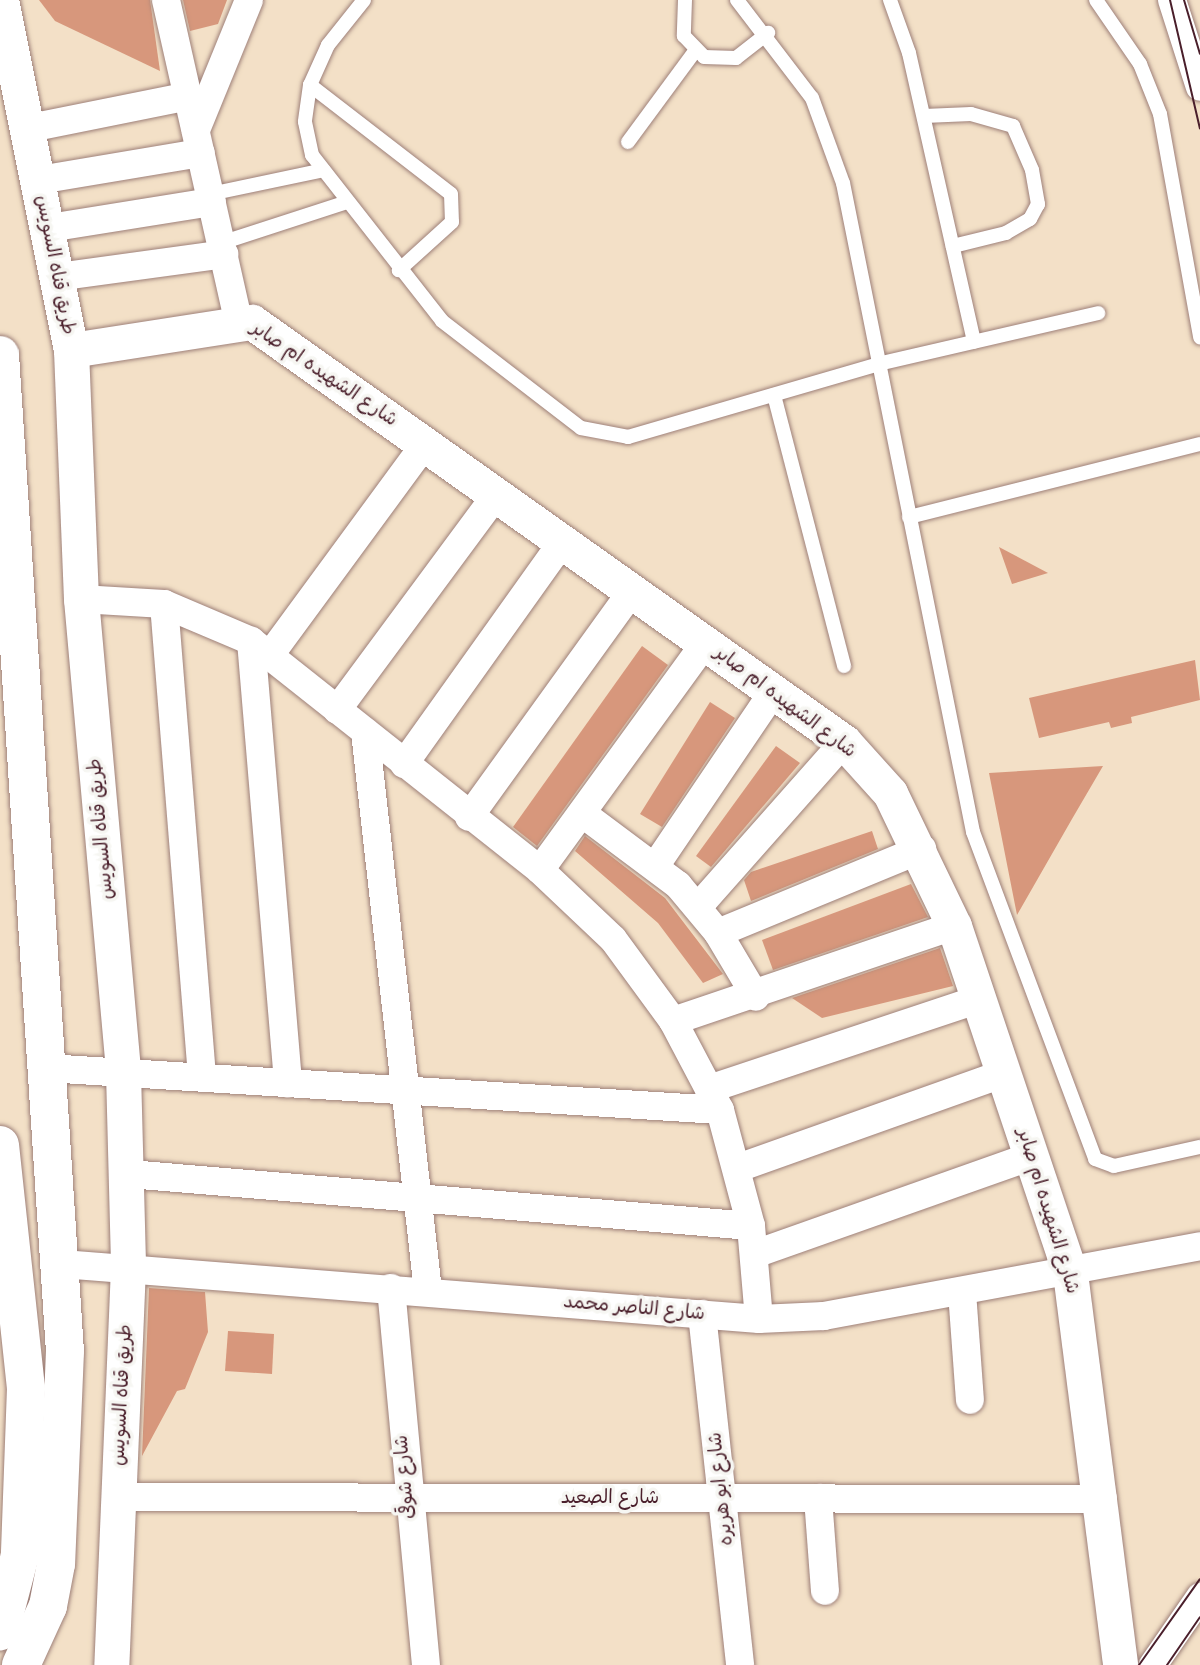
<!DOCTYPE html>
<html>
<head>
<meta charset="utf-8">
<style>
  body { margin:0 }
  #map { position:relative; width:1200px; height:1665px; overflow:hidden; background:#f3e0c7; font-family:"Balsamiq Sans","Playpen Sans Arabic",sans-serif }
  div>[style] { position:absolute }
  .building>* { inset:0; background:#d7977c }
  .roads { filter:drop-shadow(0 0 2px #9e8079) drop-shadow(0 0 2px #9e8079) }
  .service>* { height:14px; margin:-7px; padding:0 7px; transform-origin:7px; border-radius:7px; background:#fff }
  .minor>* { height:28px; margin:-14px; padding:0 14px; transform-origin:14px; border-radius:14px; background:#fff }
  .tertiary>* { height:35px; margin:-17.5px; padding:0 17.5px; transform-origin:17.5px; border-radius:17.5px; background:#fff }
  .motorway>* { height:38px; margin:-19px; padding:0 19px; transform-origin:19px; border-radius:19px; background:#fff }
  .tram>* { height:2px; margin:-1px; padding:0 1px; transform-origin:1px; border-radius:1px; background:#4a1f2b }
  span { translate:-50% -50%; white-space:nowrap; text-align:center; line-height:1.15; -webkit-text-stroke:7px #f6f6f2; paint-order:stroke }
  .street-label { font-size:19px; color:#4a1f2b }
</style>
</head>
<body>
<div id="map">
  <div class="building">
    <div style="clip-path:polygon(39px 0,150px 0,160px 71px,55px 21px)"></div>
    <div style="clip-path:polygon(183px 0,227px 0,218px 24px,190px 31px)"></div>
    <div style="clip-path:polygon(999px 547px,1048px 573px,1012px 584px)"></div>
    <div style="clip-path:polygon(642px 646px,668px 665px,537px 846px,513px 827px)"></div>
    <div style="clip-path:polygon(1195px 660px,1200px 700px,1131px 717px,1132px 723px,1111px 728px,1109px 722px,1039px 738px,1029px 698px)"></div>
    <div style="clip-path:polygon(710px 702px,735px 718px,662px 827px,640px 814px)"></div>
    <div style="clip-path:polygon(776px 746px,800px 763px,711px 867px,696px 856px)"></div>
    <div style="clip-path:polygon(1103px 766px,1072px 819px,1017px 915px,989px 773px)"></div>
    <div style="clip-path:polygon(872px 831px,878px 849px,751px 901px,744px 880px,751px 872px)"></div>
    <div style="clip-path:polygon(585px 836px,665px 898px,723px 974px,703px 983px,658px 923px,575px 851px)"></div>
    <div style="clip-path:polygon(911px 884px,928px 917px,773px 970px,762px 940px)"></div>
    <div style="clip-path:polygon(940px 948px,953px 986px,822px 1018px,792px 998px)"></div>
    <div style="clip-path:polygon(149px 1288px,205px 1292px,208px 1332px,185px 1389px,177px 1391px,142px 1456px)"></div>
    <div style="clip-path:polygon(228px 1331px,274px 1334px,272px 1374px,225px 1371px)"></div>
  </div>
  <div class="roads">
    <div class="service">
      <div style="left:364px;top:0;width:58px;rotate:128.7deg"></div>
      <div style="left:328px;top:45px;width:44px;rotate:114.2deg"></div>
      <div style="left:310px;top:85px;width:37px;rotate:98deg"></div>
      <div style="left:305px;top:122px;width:34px;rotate:78deg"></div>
      <div style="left:312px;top:155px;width:211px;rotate:51.9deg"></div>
      <div style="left:442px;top:321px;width:175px;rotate:37.6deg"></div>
      <div style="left:581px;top:428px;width:48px;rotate:10.8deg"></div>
      <div style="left:628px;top:437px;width:265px;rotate:-16.2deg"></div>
      <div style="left:882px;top:363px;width:222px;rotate:-13deg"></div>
      <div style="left:685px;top:0;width:36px;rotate:92deg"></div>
      <div style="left:684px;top:36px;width:29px;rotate:46deg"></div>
      <div style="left:704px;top:57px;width:32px;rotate:2deg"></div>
      <div style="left:736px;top:58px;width:41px;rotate:-38deg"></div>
      <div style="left:737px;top:0;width:123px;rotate:52.6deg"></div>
      <div style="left:812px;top:98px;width:90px;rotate:70deg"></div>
      <div style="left:843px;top:183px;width:662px;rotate:78.67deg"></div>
      <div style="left:973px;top:832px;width:349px;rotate:69.5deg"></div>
      <div style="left:1095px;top:1159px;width:20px;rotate:20deg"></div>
      <div style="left:1114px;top:1166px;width:88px;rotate:-12.5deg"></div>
      <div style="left:890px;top:0;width:56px;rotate:70.3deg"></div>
      <div style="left:909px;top:53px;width:296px;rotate:77.3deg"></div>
      <div style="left:1096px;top:0;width:78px;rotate:55.5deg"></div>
      <div style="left:1140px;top:64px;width:54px;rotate:68.2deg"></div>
      <div style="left:1160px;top:114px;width:227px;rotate:79.8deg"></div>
      <div style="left:310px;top:85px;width:178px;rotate:37.7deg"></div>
      <div style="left:451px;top:194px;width:28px;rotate:88deg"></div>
      <div style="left:452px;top:222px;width:72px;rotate:137.8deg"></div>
      <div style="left:924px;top:116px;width:47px;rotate:-2.4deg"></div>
      <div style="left:971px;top:114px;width:44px;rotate:15.9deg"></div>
      <div style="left:1013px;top:126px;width:48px;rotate:66.6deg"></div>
      <div style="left:1032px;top:170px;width:35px;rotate:80deg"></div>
      <div style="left:1038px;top:204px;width:17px;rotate:118deg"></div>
      <div style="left:1030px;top:219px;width:28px;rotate:150deg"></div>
      <div style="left:1006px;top:233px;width:55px;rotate:166.2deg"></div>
      <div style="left:628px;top:142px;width:113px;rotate:-53.6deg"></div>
      <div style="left:210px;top:194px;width:116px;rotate:-11.9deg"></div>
      <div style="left:221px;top:243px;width:133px;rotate:-18deg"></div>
      <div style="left:774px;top:395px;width:280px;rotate:75.5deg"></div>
      <div style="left:909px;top:517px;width:300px;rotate:-14.1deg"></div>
    </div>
    <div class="minor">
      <div style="left:166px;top:0;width:328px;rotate:77.3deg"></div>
      <div style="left:1172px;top:0;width:91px;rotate:72.2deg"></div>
      <div style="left:30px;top:128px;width:161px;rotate:-11.4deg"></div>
      <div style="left:196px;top:130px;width:140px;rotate:-67.8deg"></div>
      <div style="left:39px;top:180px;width:164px;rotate:-9.5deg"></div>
      <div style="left:49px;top:228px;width:165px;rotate:-9.1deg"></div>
      <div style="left:57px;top:277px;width:169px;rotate:-7.8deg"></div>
      <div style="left:81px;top:599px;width:83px;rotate:3.4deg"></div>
      <div style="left:164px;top:604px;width:95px;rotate:23deg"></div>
      <div style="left:251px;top:641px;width:369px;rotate:38.4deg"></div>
      <div style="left:540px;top:870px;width:100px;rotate:43.4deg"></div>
      <div style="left:613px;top:939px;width:102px;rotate:53.8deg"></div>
      <div style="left:673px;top:1021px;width:101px;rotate:62.2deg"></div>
      <div style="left:720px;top:1110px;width:120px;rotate:75deg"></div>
      <div style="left:751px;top:1226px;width:93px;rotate:85.1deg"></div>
      <div style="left:164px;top:604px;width:475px;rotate:85.4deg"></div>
      <div style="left:251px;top:641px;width:444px;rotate:85.2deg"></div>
      <div style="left:270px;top:655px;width:263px;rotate:-53.7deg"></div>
      <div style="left:337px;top:710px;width:269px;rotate:-53.5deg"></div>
      <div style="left:365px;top:732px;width:563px;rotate:83.57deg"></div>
      <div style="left:404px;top:764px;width:274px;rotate:-54.5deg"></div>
      <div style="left:583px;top:814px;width:119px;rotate:36.8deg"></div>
      <div style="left:678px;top:885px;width:62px;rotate:50.2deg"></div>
      <div style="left:718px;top:933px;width:74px;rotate:59.3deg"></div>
      <div style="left:469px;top:817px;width:279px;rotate:-54.2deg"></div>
      <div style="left:656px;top:865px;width:209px;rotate:-55.9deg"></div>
      <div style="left:540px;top:870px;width:281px;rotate:-54deg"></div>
      <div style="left:698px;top:907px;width:220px;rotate:-48.5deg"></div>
      <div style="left:718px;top:933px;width:221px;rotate:-22.4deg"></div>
      <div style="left:673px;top:1021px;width:297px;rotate:-18.7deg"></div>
      <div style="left:46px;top:1068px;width:675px;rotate:3.57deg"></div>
      <div style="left:709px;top:1089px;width:285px;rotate:-18.4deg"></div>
      <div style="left:738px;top:1168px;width:283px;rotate:-19.6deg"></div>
      <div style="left:129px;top:1174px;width:624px;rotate:4.78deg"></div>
      <div style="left:755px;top:1254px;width:294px;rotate:-19.5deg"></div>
      <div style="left:62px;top:1264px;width:699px;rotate:4.51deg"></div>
      <div style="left:759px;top:1319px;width:65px;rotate:-2.6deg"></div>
      <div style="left:824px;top:1316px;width:382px;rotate:-10.5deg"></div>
      <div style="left:391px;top:1288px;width:379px;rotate:84.7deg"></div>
      <div style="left:962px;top:1292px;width:108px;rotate:85.8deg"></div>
      <div style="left:702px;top:1314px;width:353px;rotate:83.8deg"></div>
      <div style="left:116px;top:1497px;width:987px;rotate:0.12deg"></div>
      <div style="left:818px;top:1498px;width:93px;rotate:85.7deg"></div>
      <div style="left:1153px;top:1665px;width:83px;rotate:-55.3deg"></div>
    </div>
    <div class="tertiary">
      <div style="left:1px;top:0;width:357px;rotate:78.7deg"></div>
      <div style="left:71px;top:350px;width:249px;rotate:87.7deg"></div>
      <div style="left:81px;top:599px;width:475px;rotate:84.9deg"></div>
      <div style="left:123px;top:1072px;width:195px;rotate:88.5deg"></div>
      <div style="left:128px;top:1267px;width:398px;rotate:92.4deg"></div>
      <div style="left:71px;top:350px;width:183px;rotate:-8.8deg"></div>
      <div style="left:252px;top:322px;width:726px;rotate:35.35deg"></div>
      <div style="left:844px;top:742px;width:69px;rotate:48deg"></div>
      <div style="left:890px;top:793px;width:148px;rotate:64.3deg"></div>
      <div style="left:954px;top:926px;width:366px;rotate:71.5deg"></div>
      <div style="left:1070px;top:1273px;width:395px;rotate:82.7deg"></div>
    </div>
    <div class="motorway">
      <div style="left:0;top:355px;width:998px;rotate:86.27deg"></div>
      <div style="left:65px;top:1351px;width:213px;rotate:92.4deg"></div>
      <div style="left:56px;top:1564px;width:43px;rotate:100.8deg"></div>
      <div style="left:48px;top:1606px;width:65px;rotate:114.6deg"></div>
      <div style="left:0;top:1145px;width:244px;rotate:83.9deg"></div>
      <div style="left:26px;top:1388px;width:167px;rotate:92.1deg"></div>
      <div style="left:20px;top:1555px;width:79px;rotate:104.7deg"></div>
    </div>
  </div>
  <div class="tram">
    <div style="left:1170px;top:0;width:132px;rotate:76.9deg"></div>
    <div style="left:1184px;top:0;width:56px;rotate:73.5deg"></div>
    <div style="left:1139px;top:1665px;width:105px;rotate:-54.7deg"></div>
    <div style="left:1167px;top:1665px;width:58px;rotate:-55.5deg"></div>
  </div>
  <div class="street-label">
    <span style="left:55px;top:265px;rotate:79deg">طريق قناه السويس</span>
    <span style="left:324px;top:374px;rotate:34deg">شارع الشهيده ام صابر</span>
    <span style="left:785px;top:702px;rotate:37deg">شارع الشهيده ام صابر</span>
    <span style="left:101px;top:829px;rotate:-95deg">طريق قناه السويس</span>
    <span style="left:1048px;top:1211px;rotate:73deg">شارع الشهيده ام صابر</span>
    <span style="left:634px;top:1308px;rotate:5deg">شارع الناصر محمد</span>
    <span style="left:122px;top:1395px;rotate:-87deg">طريق قناه السويس</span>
    <span style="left:405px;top:1477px;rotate:-95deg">شارع شوقى</span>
    <span style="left:721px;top:1489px;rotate:-96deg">شارع ابو هريره</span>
    <span style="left:610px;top:1498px">شارع الصعيد</span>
  </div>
</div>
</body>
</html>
